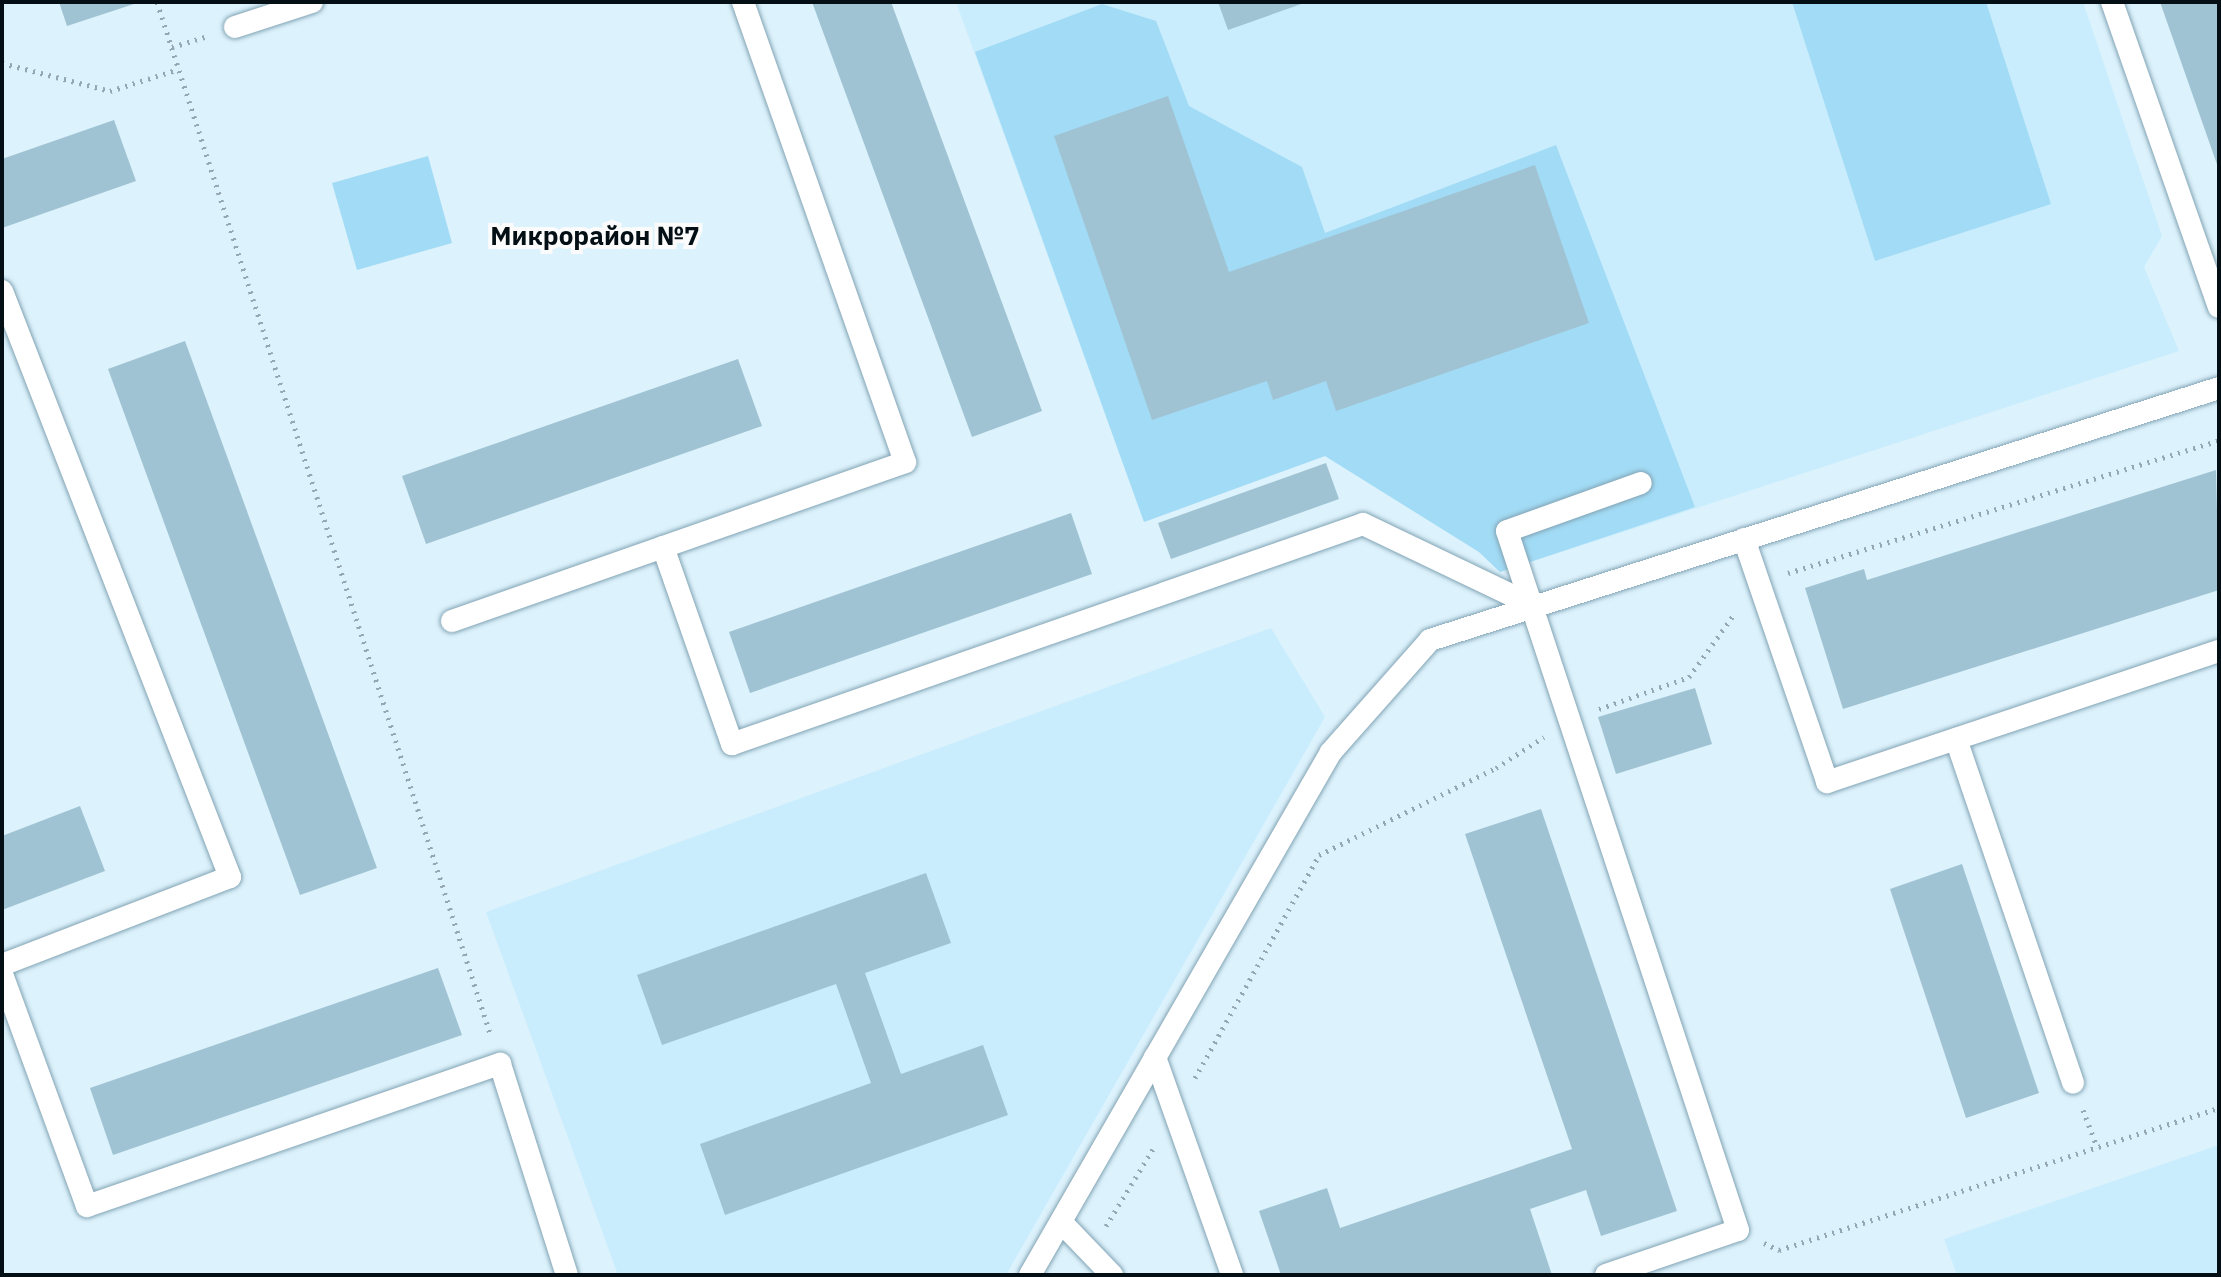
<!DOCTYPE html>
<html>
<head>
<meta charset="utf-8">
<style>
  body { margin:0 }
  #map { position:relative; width:2221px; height:1277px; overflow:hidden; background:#dcf2fc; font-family:"IBM Plex Sans",sans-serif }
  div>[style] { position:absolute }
  .built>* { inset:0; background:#c9edfd }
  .green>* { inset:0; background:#a2dbf5 }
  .building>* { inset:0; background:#a0c3d3 }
  .path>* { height:5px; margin-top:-2.5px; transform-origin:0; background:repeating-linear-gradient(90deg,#95a8b1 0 2px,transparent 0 8px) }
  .roads { filter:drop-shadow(0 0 2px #82a3b4) drop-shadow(0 0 2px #82a3b4) }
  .lane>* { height:22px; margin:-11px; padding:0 11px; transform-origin:11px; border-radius:11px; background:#fff }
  span { translate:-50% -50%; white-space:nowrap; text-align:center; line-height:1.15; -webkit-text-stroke:8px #fbfbfb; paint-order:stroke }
  .quarter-label { font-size:26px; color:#040f15; font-weight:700 }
  .frame { position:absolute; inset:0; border:4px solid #040f15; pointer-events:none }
</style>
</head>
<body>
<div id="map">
  <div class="built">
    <div style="clip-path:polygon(956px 2px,2083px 2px,2162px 236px,2144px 267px,2179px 351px,1500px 572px,1479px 552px,1325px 456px,1144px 522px)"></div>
    <div style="clip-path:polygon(1271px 628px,1325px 717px,1006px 1275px,618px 1275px,486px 912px)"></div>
    <div style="clip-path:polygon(2219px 1145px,2219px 1275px,1957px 1275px,1944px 1239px)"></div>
  </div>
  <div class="green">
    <div style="clip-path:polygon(1792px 2px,1986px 2px,2051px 204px,1875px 261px)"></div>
    <div style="clip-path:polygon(1102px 4px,1156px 21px,1189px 106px,1302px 167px,1325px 233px,1556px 145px,1695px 507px,1500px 572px,1479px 552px,1325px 456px,1144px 522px,975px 52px)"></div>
    <div style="clip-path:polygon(428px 156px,452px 243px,357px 270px,332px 183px)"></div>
  </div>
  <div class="building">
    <div style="clip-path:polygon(59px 2px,136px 2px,137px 3px,67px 26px)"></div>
    <div style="clip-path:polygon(812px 2px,891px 2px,1042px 411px,972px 437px)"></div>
    <div style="clip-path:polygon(1218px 2px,1307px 2px,1228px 30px)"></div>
    <div style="clip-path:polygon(2160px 2px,2219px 2px,2219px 170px)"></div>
    <div style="clip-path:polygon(1168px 96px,1229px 272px,1535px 165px,1589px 323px,1336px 411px,1326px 381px,1273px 400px,1267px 381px,1152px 420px,1054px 136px)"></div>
    <div style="clip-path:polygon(114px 120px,136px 181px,2px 228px,2px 159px)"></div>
    <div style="clip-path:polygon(185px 341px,377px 868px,300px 895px,108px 369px)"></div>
    <div style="clip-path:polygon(738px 359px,762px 426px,426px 544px,402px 476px)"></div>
    <div style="clip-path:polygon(1326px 463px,1339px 499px,1171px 559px,1158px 523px)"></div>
    <div style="clip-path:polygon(2216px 470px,2219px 590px,1843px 709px,1805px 588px,1864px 569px,1867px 580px)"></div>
    <div style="clip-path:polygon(1071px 513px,1092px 574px,750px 693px,729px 632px)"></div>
    <div style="clip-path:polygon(1695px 688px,1712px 744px,1616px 774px,1598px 717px)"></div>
    <div style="clip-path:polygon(80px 806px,105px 871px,2px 910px,2px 836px)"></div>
    <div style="clip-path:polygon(1541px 809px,1677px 1211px,1601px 1236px,1586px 1190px,1530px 1209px,1552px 1275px,1281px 1275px,1259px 1211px,1327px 1188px,1340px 1228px,1572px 1149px,1465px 834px)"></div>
    <div style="clip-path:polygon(1962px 864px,2039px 1093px,1966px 1118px,1890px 889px)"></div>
    <div style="clip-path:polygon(926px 873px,951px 943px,865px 973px,901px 1074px,983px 1045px,1008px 1115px,725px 1215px,700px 1144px,871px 1083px,836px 984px,662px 1045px,637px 975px)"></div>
    <div style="clip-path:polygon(438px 968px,462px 1035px,113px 1155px,90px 1088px)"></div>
  </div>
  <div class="path">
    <div style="left:157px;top:2px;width:1087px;rotate:72.1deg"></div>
    <div style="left:172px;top:47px;width:37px;rotate:-17deg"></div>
    <div style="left:2px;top:63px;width:112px;rotate:14.5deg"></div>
    <div style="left:110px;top:91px;width:72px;rotate:-17.7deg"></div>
    <div style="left:1788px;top:573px;width:451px;rotate:-17.1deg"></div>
    <div style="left:1599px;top:709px;width:96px;rotate:-19.6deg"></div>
    <div style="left:1689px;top:677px;width:79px;rotate:-54.3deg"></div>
    <div style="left:1195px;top:1078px;width:255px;rotate:-60.9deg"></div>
    <div style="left:1319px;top:855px;width:197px;rotate:-26.2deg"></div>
    <div style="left:1496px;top:768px;width:57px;rotate:-32.9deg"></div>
    <div style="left:2083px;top:1110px;width:40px;rotate:69deg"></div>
    <div style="left:1106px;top:1226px;width:90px;rotate:-58.6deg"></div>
    <div style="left:1764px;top:1243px;width:17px;rotate:25deg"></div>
    <div style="left:1779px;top:1250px;width:462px;rotate:-17.9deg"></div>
  </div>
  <div class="roads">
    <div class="lane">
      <div style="left:2112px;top:2px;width:323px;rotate:70.7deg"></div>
      <div style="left:235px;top:27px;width:81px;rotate:-18deg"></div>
      <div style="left:2px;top:291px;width:629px;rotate:68.74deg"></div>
      <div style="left:230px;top:877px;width:244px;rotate:158.9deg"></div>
      <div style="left:1744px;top:539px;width:257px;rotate:71.1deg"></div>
      <div style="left:1827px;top:782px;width:413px;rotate:-18.5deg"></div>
      <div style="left:663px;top:547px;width:209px;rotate:70.7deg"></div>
      <div style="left:732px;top:744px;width:668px;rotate:-19.22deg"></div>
      <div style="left:1363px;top:524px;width:190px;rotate:25.6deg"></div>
      <div style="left:452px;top:621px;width:480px;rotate:-19.3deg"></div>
      <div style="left:905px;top:462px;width:488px;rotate:-109.4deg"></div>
      <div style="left:1956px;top:739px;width:363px;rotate:71.2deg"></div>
      <div style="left:2px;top:974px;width:247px;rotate:69.9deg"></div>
      <div style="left:87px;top:1206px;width:437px;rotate:-19deg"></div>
      <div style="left:500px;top:1064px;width:221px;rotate:72.4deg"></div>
      <div style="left:1155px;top:1057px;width:231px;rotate:70.5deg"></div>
      <div style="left:1061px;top:1222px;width:74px;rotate:46.1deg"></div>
      <div style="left:1030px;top:1275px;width:603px;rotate:-60.08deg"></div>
      <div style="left:1331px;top:752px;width:149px;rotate:-48.5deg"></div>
      <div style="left:1430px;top:640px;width:828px;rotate:-17.71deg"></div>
      <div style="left:1606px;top:1275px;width:139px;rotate:-18.8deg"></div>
      <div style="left:1738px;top:1230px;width:736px;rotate:-108.29deg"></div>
      <div style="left:1507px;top:531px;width:142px;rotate:-19.7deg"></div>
    </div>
  </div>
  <div class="quarter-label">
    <span style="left:595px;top:236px">Микрорайон №7</span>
  </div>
  <div class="frame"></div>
</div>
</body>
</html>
